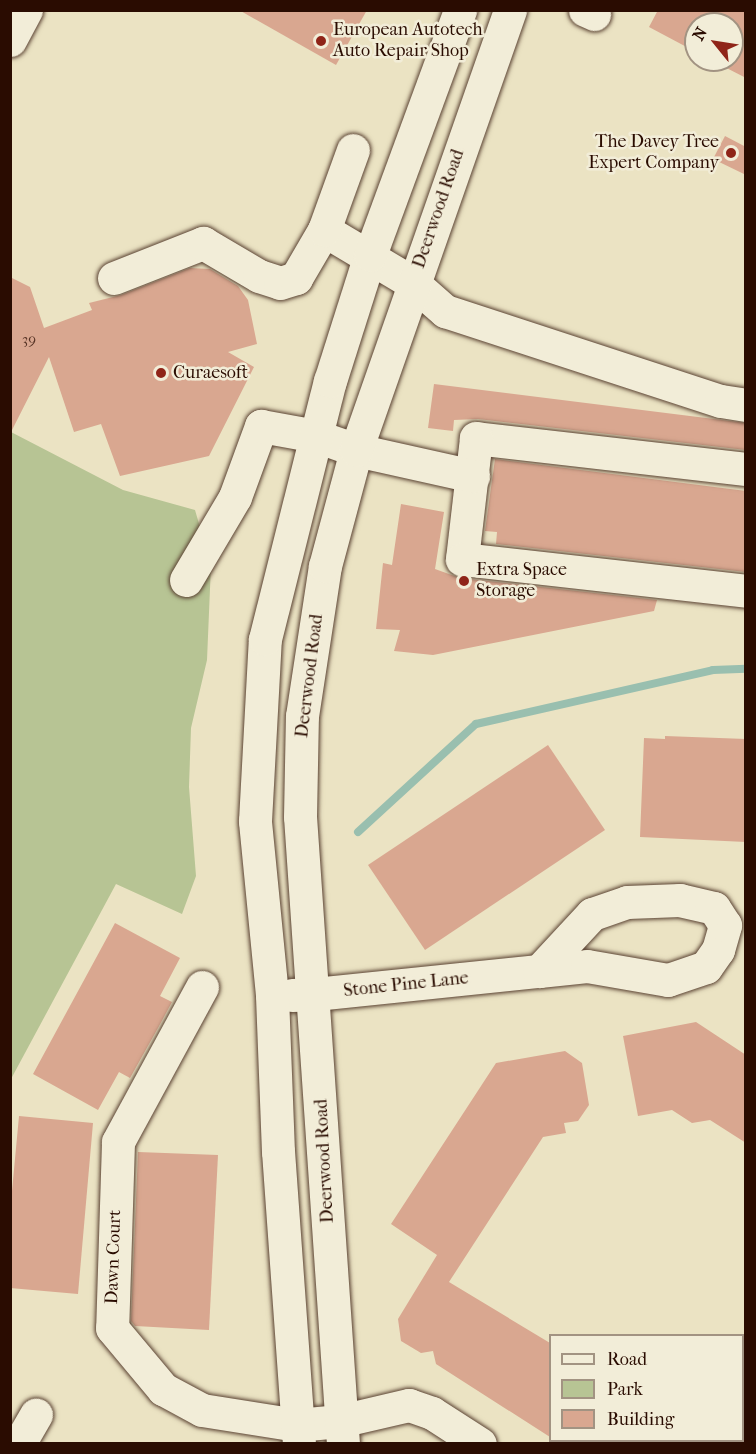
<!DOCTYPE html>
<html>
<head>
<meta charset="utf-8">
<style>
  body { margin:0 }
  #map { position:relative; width:756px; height:1454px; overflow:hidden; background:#ebe3c3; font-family:"IM FELL French Canon",serif }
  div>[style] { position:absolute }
  .green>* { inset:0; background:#b7c494 }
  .stream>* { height:8px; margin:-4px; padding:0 4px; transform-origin:4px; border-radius:4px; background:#99bfaf }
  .building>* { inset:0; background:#d9a790 }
  .roads { filter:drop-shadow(0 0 2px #5a4232) drop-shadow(0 0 2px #5a4232) }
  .minor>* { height:33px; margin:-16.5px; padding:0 16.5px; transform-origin:16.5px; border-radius:16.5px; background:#f2edd8 }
  .dots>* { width:16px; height:16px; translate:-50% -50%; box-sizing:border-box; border:3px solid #f2edd8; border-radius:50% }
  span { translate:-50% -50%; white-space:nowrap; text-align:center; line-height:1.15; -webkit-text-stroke:5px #f2edd8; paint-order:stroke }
  .number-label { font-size:15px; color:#563325 }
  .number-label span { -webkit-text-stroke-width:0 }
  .poi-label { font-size:18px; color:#2a0c01 }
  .left { translate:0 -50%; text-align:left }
  .right { translate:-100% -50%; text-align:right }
  .street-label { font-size:18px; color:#2a0c01 }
  .frame { position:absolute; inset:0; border:12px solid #2a0c01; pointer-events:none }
  .legend { position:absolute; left:549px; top:1334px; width:195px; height:108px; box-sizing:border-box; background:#f2edd8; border:2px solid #a29382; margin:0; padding:8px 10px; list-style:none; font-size:18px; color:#2a0c01 }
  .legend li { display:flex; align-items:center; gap:12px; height:30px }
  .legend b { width:30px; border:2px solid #a29382 }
  .north { position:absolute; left:684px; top:12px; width:60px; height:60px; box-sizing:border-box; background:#f2edd8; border:2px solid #a29382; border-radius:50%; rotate:300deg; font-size:16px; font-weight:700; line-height:24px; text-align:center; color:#2a0c01 }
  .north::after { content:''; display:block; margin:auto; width:21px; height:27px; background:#8f2418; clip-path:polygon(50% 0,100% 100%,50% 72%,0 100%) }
</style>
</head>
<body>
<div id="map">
  <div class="green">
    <div style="clip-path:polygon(11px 432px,123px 490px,195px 510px,211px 565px,207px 660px,191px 728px,189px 787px,196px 876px,182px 914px,116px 884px,11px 1079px)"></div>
  </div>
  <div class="stream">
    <div style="left:358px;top:832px;width:160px;rotate:-42.5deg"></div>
    <div style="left:476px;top:724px;width:243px;rotate:-12.8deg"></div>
    <div style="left:713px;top:670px;width:33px;rotate:-2deg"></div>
  </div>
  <div class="building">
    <div style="clip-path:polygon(239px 10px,367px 10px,336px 65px)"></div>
    <div style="clip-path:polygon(658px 10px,746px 10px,746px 78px,711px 60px,732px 60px,732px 24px,696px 24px,696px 52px,649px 27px)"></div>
    <div style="clip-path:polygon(725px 136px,746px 147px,746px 175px,713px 159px)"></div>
    <div style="clip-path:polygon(190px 268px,210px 269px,238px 286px,248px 300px,257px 344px,228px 352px,254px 367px,209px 456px,120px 476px,101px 424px,74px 432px,49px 357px,10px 434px,10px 277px,30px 287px,44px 328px,92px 310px,89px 303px,121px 295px)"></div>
    <div style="clip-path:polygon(434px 384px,746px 423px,746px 450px,478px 419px,454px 420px,453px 431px,428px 428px)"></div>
    <div style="clip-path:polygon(495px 459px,746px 491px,746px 572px,496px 544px,497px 532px,485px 531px)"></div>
    <div style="clip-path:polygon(401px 504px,444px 512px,435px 569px,460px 578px,657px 600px,654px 611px,433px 655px,394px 651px,400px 630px,376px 629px,383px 563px,392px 565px)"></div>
    <div style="clip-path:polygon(665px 736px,746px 739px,746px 842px,640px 837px,644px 738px,665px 739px)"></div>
    <div style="clip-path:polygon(548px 745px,605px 830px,425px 950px,368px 865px)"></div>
    <div style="clip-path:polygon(115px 923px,180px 958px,160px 996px,172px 1002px,158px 1028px,130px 1078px,119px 1072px,98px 1110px,33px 1074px)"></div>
    <div style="clip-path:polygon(696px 1022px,746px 1055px,746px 1143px,710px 1120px,692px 1123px,672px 1110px,638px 1116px,623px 1036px)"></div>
    <div style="clip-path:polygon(565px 1051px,582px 1063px,589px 1105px,578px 1121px,564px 1123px,566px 1133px,543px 1137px,449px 1282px,550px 1343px,550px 1437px,436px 1364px,433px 1351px,421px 1353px,401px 1341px,398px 1319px,437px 1255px,391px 1224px,496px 1063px)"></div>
    <div style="clip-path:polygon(19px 1116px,93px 1123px,78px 1294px,10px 1288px,10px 1212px)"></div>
    <div style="clip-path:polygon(138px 1152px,218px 1155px,209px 1330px,135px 1326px,131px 1321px)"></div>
  </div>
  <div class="roads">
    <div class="minor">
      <div style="left:585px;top:10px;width:10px;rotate:24deg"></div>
      <div style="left:10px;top:40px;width:34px;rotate:-62deg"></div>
      <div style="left:324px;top:230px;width:104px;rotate:30.8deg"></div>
      <div style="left:413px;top:283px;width:43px;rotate:41.2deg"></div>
      <div style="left:445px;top:311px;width:290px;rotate:18.1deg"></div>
      <div style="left:721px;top:401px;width:25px;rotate:9deg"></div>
      <div style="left:114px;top:278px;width:96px;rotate:-21.5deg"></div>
      <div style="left:203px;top:243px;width:65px;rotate:30.5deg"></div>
      <div style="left:259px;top:276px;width:22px;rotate:18deg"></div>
      <div style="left:280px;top:283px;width:17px;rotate:-17deg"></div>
      <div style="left:296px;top:278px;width:56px;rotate:-59.7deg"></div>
      <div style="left:324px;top:230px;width:85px;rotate:-70.1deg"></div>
      <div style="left:746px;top:469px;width:272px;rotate:-173.5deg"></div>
      <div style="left:476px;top:438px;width:122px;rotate:96.6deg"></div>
      <div style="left:462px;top:559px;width:286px;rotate:6.4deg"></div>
      <div style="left:186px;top:580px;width:96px;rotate:-59.4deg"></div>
      <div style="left:235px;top:497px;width:76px;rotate:-69.9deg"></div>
      <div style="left:261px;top:426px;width:56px;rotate:10.3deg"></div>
      <div style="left:316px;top:436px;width:42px;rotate:19.3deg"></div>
      <div style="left:356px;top:450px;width:120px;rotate:12.5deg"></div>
      <div style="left:202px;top:987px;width:176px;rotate:118.5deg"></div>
      <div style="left:118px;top:1142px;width:186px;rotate:91.8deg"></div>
      <div style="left:112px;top:1328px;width:80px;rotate:50.1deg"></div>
      <div style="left:163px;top:1389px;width:44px;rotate:28.3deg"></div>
      <div style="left:202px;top:1410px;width:96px;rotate:9deg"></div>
      <div style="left:297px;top:1425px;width:43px;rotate:-5.3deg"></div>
      <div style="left:340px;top:1421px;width:71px;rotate:-13.1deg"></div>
      <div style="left:409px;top:1405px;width:24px;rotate:19deg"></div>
      <div style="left:432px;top:1413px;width:57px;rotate:32.9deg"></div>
      <div style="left:292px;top:995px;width:23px;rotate:-2deg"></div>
      <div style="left:315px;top:994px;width:225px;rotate:-5.9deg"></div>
      <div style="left:539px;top:971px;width:48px;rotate:-5.9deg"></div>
      <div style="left:587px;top:966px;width:82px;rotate:9.8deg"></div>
      <div style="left:668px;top:980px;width:40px;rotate:-18.9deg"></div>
      <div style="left:706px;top:967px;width:21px;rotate:-55deg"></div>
      <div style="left:718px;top:950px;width:26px;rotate:-74deg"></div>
      <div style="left:725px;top:925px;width:20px;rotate:-123deg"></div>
      <div style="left:714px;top:908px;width:35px;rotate:-167deg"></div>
      <div style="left:680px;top:900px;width:53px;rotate:177.8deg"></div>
      <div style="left:627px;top:902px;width:37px;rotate:161deg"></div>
      <div style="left:592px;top:914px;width:78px;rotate:132.9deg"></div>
      <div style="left:19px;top:1444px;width:34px;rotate:-60deg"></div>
      <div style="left:299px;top:1444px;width:293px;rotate:-94.1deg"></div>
      <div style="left:278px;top:1152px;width:157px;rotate:-92.2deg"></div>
      <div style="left:272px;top:995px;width:175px;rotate:-95.6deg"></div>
      <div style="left:255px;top:821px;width:182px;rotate:-86.9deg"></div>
      <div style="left:265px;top:639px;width:266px;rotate:-75.9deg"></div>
      <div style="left:330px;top:381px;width:132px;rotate:-72.4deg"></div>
      <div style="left:370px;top:255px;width:261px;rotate:-69.8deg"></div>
      <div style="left:343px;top:1444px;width:628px;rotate:-93.92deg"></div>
      <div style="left:300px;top:817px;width:101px;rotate:-88.9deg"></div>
      <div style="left:302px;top:716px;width:152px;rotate:-81.3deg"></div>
      <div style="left:325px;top:566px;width:120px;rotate:-75deg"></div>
      <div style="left:356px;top:450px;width:466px;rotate:-70.7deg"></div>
    </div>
  </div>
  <div class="dots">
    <div style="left:321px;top:41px;background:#8f2418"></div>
    <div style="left:731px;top:153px;background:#8f2418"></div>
    <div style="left:161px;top:373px;background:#8f2418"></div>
    <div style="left:464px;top:581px;background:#8f2418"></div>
  </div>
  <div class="number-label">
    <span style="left:29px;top:340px">39</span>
  </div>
  <div class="poi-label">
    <span class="left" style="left:333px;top:41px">European Autotech<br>Auto Repair Shop</span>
    <span class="right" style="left:719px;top:153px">The Davey Tree<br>Expert Company</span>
    <span class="left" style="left:173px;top:373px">Curaesoft</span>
    <span class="left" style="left:476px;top:581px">Extra Space<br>Storage</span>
  </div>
  <div class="street-label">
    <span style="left:439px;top:209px;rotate:-71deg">Deerwood Road</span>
    <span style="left:310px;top:676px;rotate:-83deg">Deerwood Road</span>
    <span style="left:406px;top:985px;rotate:-6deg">Stone Pine Lane</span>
    <span style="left:325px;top:1161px;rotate:-93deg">Deerwood Road</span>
    <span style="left:114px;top:1257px;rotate:-88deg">Dawn Court</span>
  </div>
  <div class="frame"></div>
  <ul class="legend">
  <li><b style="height:8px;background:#f2edd8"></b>Road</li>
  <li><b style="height:16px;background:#b7c494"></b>Park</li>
  <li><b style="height:16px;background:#d9a790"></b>Building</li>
  </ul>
  <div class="north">N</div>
</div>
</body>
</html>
